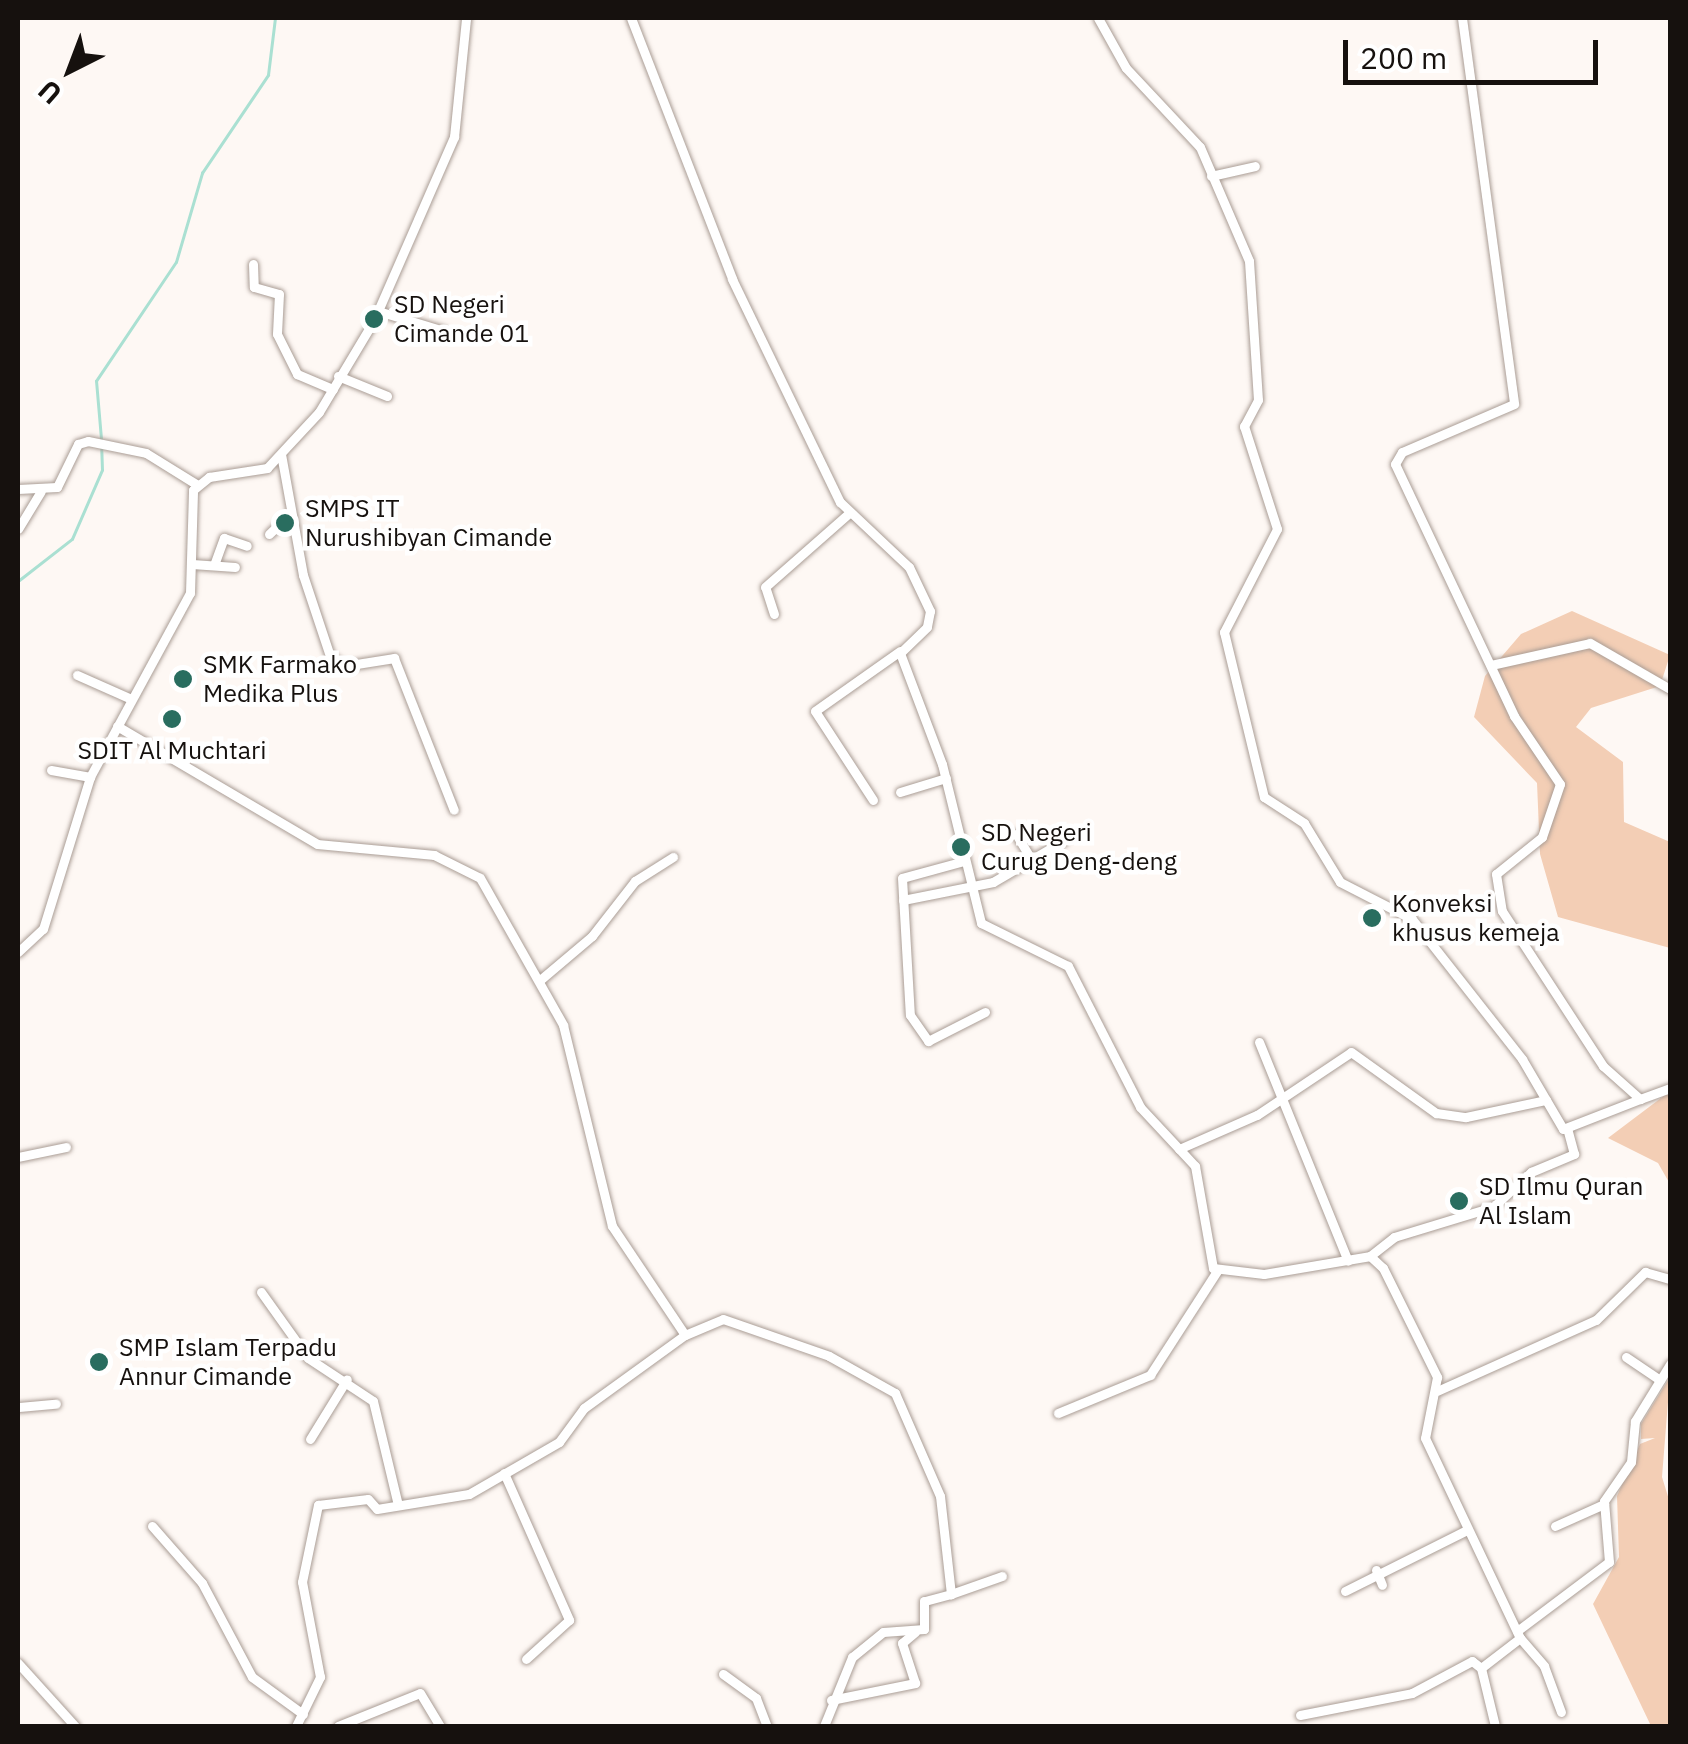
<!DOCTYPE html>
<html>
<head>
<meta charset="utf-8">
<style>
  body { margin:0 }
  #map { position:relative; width:1688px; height:1744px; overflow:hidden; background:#fef8f4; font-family:"IBM Plex Sans",sans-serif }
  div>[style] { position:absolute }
  .green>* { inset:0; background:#f3ceb5 }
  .stream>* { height:2.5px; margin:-1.25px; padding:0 1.25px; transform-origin:1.25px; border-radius:1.25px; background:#aae0d2 }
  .roads { filter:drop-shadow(0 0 2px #aa9d95) drop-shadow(0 0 2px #aa9d95) }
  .street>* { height:9px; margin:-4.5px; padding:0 4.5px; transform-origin:4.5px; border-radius:4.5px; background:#fff }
  .dots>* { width:28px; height:28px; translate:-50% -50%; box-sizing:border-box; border:5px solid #fff; border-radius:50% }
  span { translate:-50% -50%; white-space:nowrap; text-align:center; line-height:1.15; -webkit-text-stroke:9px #fff; paint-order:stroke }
  .poi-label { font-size:25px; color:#16110e }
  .left { translate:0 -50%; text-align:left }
  .frame { position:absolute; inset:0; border:20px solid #16110e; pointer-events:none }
  .north { position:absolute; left:20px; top:20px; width:100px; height:100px; -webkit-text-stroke:8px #fff; paint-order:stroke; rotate:222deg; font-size:28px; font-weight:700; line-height:40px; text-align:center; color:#16110e }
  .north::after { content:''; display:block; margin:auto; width:35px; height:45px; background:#16110e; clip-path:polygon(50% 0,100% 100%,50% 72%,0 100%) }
  .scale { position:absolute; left:1343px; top:40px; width:255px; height:45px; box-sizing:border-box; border:5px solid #16110e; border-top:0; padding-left:12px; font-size:30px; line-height:35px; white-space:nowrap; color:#16110e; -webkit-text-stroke:8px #fff; paint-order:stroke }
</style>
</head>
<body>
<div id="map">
  <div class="green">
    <div style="clip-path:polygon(1572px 611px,1670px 655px,1660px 686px,1591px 708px,1576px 727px,1623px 762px,1624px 822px,1670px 842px,1670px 948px,1558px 917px,1540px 854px,1537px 783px,1474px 717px,1485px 676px,1521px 634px)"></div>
    <div style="clip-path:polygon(1665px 1095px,1670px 1095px,1670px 1184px,1658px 1163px,1608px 1138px)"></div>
    <div style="clip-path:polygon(1670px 1377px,1662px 1477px,1670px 1503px,1670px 1726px,1651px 1726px,1593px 1604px,1619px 1557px,1617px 1496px,1640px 1444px,1655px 1438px,1641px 1439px,1641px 1424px)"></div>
  </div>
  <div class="stream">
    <div style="left:101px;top:439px;width:58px;rotate:-94.9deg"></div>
    <div style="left:96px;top:381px;width:143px;rotate:-56.1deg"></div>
    <div style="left:176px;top:262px;width:93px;rotate:-73.7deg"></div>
    <div style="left:202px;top:173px;width:118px;rotate:-56deg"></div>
    <div style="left:268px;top:75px;width:57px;rotate:-83deg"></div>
    <div style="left:18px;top:581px;width:68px;rotate:-37.9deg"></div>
    <div style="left:72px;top:539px;width:75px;rotate:-66.5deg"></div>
    <div style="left:102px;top:470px;width:23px;rotate:-92deg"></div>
  </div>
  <div class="roads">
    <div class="street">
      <div style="left:631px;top:18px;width:280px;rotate:68.8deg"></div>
      <div style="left:732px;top:279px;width:248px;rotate:64.2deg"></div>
      <div style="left:840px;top:502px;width:95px;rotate:43.3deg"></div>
      <div style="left:909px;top:567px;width:49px;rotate:64.5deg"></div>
      <div style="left:930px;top:611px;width:16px;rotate:101deg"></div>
      <div style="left:927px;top:627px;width:37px;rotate:136deg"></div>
      <div style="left:900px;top:653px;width:119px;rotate:69.3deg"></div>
      <div style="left:942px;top:764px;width:164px;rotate:76.2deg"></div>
      <div style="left:981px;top:923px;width:97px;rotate:26.3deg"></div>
      <div style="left:1068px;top:966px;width:158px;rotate:62.9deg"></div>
      <div style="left:1140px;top:1107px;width:81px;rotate:47deg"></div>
      <div style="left:1195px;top:1166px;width:104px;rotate:80deg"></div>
      <div style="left:1213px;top:1268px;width:51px;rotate:6.7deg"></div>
      <div style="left:1264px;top:1274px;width:108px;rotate:-9.6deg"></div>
      <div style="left:1370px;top:1256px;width:18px;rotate:43deg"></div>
      <div style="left:1383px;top:1268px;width:122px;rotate:63.6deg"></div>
      <div style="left:1437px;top:1377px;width:62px;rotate:101.1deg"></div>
      <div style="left:1425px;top:1438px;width:221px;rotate:64.6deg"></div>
      <div style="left:1520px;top:1638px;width:49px;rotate:142.4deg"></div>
      <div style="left:1481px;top:1668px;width:60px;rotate:76.4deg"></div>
      <div style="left:1098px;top:18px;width:57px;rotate:60.8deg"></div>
      <div style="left:1126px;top:68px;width:108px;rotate:46.9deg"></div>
      <div style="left:1200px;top:147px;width:124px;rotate:66.7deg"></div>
      <div style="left:1249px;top:261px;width:139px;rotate:86.3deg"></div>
      <div style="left:1258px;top:400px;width:30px;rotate:118deg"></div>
      <div style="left:1244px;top:426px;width:108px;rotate:72.2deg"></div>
      <div style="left:1277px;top:529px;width:116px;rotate:117.2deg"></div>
      <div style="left:1224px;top:632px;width:170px;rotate:76.4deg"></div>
      <div style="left:1264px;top:797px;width:48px;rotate:33deg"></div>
      <div style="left:1304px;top:823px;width:69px;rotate:58.6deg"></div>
      <div style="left:1340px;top:882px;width:81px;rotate:27.2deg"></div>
      <div style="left:1412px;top:919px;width:178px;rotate:51.8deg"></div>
      <div style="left:1522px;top:1059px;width:81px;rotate:59.6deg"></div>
      <div style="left:1563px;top:1129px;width:83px;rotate:-21.3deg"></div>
      <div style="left:1462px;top:18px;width:389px;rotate:82.3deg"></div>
      <div style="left:1514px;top:404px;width:122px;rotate:156.8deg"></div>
      <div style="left:1402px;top:452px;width:14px;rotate:120deg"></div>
      <div style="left:1395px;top:464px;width:279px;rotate:64.7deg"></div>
      <div style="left:1514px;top:716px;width:82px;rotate:55.9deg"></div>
      <div style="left:1560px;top:784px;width:56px;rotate:108.8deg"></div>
      <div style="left:1542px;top:837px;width:59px;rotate:141.2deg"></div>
      <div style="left:1496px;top:874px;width:37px;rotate:81deg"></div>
      <div style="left:1502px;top:911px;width:185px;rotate:56.9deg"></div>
      <div style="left:1603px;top:1066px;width:50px;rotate:41.7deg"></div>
      <div style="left:1640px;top:1099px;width:32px;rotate:-20deg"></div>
      <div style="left:1211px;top:176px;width:45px;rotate:-12.8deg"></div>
      <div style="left:253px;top:264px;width:23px;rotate:88deg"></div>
      <div style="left:254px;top:287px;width:26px;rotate:16deg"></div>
      <div style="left:279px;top:294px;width:40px;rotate:92.9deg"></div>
      <div style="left:277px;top:334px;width:45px;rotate:63.4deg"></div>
      <div style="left:297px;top:374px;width:39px;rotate:23deg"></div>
      <div style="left:378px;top:311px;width:69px;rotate:16.9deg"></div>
      <div style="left:338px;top:376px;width:53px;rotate:22.2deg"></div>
      <div style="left:281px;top:454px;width:123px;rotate:79.7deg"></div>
      <div style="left:303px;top:575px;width:85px;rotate:71.6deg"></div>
      <div style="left:330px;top:656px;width:17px;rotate:36deg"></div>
      <div style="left:344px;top:666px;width:51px;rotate:-9.1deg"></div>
      <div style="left:394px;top:658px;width:163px;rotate:68.5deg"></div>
      <div style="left:18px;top:489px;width:39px;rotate:-3deg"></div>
      <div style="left:57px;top:487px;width:48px;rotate:-64deg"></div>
      <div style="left:78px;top:444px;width:10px;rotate:-17deg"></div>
      <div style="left:88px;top:441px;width:59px;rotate:11.7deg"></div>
      <div style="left:146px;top:453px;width:59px;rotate:31.8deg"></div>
      <div style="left:18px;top:529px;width:44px;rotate:-58.8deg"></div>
      <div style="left:269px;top:534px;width:30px;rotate:-44deg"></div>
      <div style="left:192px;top:564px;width:43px;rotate:4deg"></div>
      <div style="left:214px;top:565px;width:29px;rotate:-70deg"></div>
      <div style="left:224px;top:538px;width:24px;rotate:19deg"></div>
      <div style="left:774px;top:614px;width:28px;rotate:-108deg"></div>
      <div style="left:765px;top:587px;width:111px;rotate:-41.3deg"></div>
      <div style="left:1491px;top:665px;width:101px;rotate:-12.5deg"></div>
      <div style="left:1590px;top:643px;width:92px;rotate:29.9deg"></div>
      <div style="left:77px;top:675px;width:57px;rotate:23.9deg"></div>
      <div style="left:117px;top:726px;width:232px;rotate:30.5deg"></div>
      <div style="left:317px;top:844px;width:118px;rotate:5.4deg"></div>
      <div style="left:434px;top:855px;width:51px;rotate:26.6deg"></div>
      <div style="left:480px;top:878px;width:169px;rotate:60.5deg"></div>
      <div style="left:563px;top:1025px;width:207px;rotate:76.3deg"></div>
      <div style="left:612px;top:1226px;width:131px;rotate:56.2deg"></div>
      <div style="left:51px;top:770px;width:40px;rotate:10deg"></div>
      <div style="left:900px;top:792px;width:48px;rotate:-16.9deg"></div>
      <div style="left:873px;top:800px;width:106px;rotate:-123.1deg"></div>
      <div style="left:815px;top:711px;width:104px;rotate:-35.2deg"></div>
      <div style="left:1016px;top:834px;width:33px;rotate:59deg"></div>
      <div style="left:964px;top:861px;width:64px;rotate:164.7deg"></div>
      <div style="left:902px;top:878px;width:137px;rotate:86.7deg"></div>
      <div style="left:910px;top:1015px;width:32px;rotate:55deg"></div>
      <div style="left:928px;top:1041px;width:64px;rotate:-27deg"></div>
      <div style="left:903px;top:900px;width:92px;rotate:-11.3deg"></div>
      <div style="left:993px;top:882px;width:81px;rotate:-30.4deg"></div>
      <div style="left:18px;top:952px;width:34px;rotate:-43deg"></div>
      <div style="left:43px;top:929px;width:159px;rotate:-72.8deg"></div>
      <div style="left:90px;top:777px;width:209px;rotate:-61.5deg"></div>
      <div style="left:190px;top:593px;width:103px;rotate:-88.3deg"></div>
      <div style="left:193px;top:490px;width:21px;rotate:-39deg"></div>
      <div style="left:209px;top:477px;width:59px;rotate:-8.8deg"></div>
      <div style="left:267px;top:468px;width:76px;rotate:-47.1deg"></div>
      <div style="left:319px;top:412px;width:107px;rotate:-59.1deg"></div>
      <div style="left:374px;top:320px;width:200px;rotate:-66.4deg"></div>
      <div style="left:454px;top:137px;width:120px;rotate:-84.2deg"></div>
      <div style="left:540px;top:980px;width:68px;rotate:-40.2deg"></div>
      <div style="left:592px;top:936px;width:70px;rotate:-52deg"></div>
      <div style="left:635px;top:881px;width:45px;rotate:-32.3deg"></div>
      <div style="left:1259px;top:1042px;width:236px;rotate:67.9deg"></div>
      <div style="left:1179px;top:1149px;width:85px;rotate:-23.6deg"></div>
      <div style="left:1257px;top:1115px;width:113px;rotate:-33.8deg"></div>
      <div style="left:1351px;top:1052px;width:105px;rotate:35.7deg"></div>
      <div style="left:1436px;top:1113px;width:30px;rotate:8deg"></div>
      <div style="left:1466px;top:1117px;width:82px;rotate:-12deg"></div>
      <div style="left:18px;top:1157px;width:49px;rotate:-11.8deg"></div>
      <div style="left:1370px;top:1256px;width:31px;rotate:-38deg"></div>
      <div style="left:1394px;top:1237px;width:103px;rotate:-16.9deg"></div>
      <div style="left:1493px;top:1207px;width:52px;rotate:-42.6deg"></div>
      <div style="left:1531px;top:1172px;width:47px;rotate:-22.7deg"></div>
      <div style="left:1574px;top:1154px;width:24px;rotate:-105deg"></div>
      <div style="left:261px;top:1292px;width:81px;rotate:54.5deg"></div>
      <div style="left:308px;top:1358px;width:78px;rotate:33.5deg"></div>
      <div style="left:373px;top:1401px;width:107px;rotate:76.5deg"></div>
      <div style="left:1626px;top:1357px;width:41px;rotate:34.1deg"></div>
      <div style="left:1437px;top:1391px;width:174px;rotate:-24.1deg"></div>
      <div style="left:1596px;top:1320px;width:69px;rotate:-44.4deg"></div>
      <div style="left:1645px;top:1272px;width:26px;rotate:16deg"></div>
      <div style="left:18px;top:1407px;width:38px;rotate:-5deg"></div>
      <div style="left:1058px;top:1413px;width:100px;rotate:-22.4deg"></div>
      <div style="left:1150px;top:1375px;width:124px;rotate:-57.2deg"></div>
      <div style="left:310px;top:1439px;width:70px;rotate:-58.3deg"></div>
      <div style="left:504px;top:1473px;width:161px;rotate:66.1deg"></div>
      <div style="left:569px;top:1620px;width:58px;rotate:137.8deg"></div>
      <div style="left:152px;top:1526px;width:76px;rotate:48.7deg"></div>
      <div style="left:202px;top:1583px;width:106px;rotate:62deg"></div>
      <div style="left:252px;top:1677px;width:63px;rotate:36deg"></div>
      <div style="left:1555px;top:1526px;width:54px;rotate:-24.2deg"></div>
      <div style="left:1376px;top:1570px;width:16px;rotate:68deg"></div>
      <div style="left:1345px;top:1591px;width:136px;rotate:-26.6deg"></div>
      <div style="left:951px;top:1594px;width:54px;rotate:-19.4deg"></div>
      <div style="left:1517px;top:1631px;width:115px;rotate:-36.9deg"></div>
      <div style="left:1609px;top:1562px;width:61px;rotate:-94.7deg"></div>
      <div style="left:1604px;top:1501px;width:47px;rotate:-55.3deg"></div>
      <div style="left:1631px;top:1462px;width:41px;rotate:-84.4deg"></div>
      <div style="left:1635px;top:1421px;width:67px;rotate:-58.4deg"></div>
      <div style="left:1520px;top:1638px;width:37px;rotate:49deg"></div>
      <div style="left:1544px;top:1666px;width:49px;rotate:69.7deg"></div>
      <div style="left:18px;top:1663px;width:85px;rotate:47.9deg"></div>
      <div style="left:723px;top:1674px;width:41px;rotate:36deg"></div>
      <div style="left:756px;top:1698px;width:30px;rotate:69deg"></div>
      <div style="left:831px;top:1700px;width:86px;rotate:-11.4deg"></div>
      <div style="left:915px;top:1683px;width:42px;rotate:-108deg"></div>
      <div style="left:902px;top:1643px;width:17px;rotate:-40deg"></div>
      <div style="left:1300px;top:1715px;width:114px;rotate:-11.1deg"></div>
      <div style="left:1412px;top:1693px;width:68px;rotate:-28.1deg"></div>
      <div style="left:1472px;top:1661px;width:11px;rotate:38deg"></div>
      <div style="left:296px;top:1726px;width:55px;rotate:-63.9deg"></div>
      <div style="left:320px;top:1677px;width:97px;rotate:-100.7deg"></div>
      <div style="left:302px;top:1582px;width:79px;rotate:-78.3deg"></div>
      <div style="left:318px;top:1505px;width:50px;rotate:-6.8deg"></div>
      <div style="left:368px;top:1499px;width:13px;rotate:48deg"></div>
      <div style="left:377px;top:1509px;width:93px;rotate:-9.3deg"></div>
      <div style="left:469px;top:1494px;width:104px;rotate:-30deg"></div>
      <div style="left:559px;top:1442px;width:42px;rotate:-53.7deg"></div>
      <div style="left:584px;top:1408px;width:125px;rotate:-35.9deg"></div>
      <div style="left:685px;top:1335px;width:41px;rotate:-22.8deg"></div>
      <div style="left:723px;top:1319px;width:112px;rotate:19.2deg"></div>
      <div style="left:829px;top:1356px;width:76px;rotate:29.3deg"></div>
      <div style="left:895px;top:1393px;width:112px;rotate:66.4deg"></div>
      <div style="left:940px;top:1496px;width:99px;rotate:83.6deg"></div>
      <div style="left:951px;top:1594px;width:28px;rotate:165deg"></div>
      <div style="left:924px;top:1601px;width:28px;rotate:90deg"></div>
      <div style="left:924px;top:1629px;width:41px;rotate:175.8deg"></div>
      <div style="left:883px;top:1632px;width:40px;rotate:141deg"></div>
      <div style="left:852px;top:1657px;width:74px;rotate:112.1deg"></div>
      <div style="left:338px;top:1726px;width:88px;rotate:-21.9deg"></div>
      <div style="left:420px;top:1693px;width:39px;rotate:59deg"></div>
    </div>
  </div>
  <div class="dots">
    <div style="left:374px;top:319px;background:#296d5f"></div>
    <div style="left:285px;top:523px;background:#296d5f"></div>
    <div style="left:183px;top:679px;background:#296d5f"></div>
    <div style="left:172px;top:719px;background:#296d5f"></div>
    <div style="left:961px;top:847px;background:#296d5f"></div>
    <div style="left:1372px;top:918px;background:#296d5f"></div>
    <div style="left:1459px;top:1201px;background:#296d5f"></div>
    <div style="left:99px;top:1362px;background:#296d5f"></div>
  </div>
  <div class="poi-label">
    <span class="left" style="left:394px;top:319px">SD Negeri<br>Cimande 01</span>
    <span class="left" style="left:305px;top:523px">SMPS IT<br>Nurushibyan Cimande</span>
    <span class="left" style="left:203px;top:679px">SMK Farmako<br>Medika Plus</span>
    <span style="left:172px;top:750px">SDIT Al Muchtari</span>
    <span class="left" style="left:981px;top:847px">SD Negeri<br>Curug Deng-deng</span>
    <span class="left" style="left:1392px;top:918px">Konveksi<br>khusus kemeja</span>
    <span class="left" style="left:1479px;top:1201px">SD Ilmu Quran<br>Al Islam</span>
    <span class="left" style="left:119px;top:1362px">SMP Islam Terpadu<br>Annur Cimande</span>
  </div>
  <div class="frame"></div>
  <div class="north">U</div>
  <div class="scale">200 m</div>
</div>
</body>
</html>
